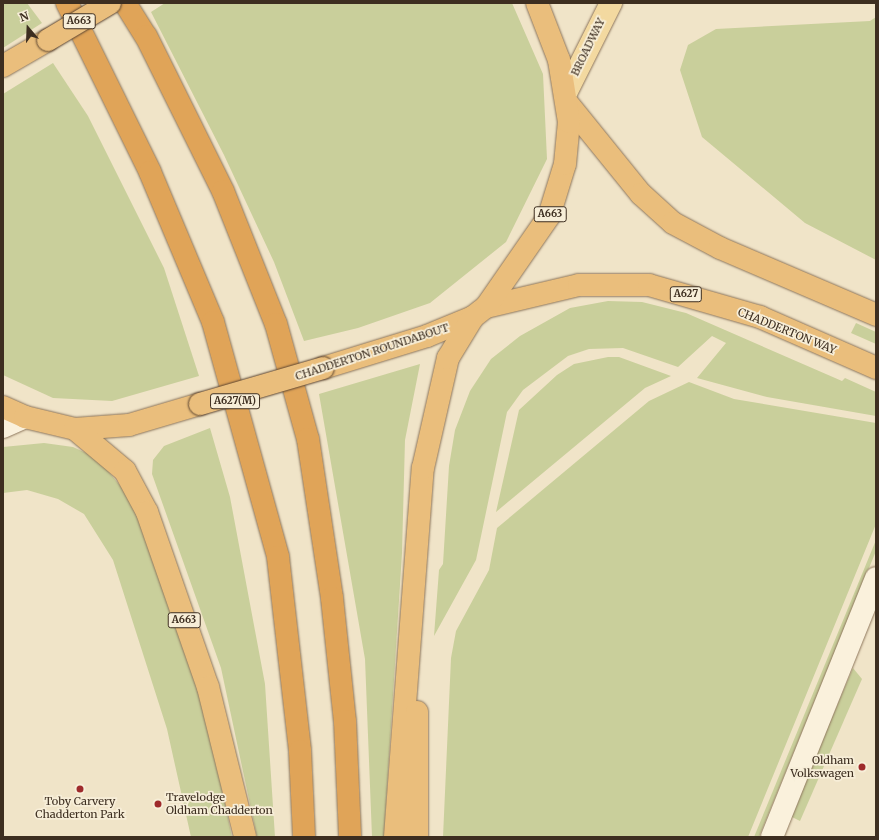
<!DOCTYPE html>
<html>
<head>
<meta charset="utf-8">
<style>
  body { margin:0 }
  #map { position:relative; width:879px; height:840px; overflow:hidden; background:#f0e4c8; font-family:Merriweather,serif }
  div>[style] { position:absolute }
  .green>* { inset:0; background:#c9cf9b }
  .roads { filter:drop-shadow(0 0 1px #8d765c) drop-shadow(0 0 1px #8d765c) }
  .tertiary>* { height:22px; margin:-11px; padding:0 11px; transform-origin:11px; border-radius:11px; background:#faf1dc }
  .primary>* { height:22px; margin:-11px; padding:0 11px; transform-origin:11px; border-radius:11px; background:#f3d9a0 }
  .trunk>* { height:22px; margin:-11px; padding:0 11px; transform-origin:11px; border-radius:11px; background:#eabe7c }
  .motorway>* { height:22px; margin:-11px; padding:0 11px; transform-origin:11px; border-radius:11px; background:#e0a458 }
  .bridges { filter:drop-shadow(0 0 1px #5b4430) drop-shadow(0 0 1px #5b4430) }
  .trunk-bridge>* { height:22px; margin:-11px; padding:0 11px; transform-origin:11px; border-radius:11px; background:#eabe7c }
  .dots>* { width:11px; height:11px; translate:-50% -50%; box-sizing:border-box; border:2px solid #f7eed8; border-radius:50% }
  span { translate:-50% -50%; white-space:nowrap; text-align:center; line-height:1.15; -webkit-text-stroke:3.5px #f7eed8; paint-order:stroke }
  .shield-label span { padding:1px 3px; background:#f7eed8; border:1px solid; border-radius:3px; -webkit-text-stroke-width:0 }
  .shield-label { font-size:10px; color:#3d2e20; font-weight:700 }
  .street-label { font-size:11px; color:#3d2e20 }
  .poi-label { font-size:11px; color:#3d2e20 }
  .right { translate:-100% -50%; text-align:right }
  .left { translate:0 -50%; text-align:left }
  .frame { position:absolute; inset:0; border:4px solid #3d2e20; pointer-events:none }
  .north { position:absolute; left:8px; top:8px; width:40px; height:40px; -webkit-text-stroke:3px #f7eed8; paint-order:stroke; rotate:341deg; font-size:11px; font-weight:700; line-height:16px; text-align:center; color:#3d2e20 }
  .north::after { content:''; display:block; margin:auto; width:14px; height:18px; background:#3d2e20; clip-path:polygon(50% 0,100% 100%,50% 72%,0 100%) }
</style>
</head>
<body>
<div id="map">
  <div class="green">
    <div style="clip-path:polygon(3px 3px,27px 3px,42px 23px,3px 48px)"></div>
    <div style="clip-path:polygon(165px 3px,512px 3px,543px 74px,547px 159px,506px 242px,430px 303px,358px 328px,304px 341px,274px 262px,224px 155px,151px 12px)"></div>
    <div style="clip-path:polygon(876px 17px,876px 260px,805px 223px,702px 137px,680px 70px,688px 45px,716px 29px,870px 21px)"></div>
    <div style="clip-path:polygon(53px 63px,88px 116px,164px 268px,199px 376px,112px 401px,53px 398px,3px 375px,3px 94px)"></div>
    <div style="clip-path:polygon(608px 301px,642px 302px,686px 313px,842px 381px,845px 378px,876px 392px,876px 416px,767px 397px,697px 378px,726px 343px,712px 336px,678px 367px,623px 348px,589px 349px,568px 356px,523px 390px,507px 412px,476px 560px,434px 636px,439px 570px,443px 564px,449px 466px,455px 430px,470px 391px,491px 359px,520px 336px,570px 308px)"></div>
    <div style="clip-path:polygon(856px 323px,876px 332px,876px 344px,851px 333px)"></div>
    <div style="clip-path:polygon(608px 357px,619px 357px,671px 376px,645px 388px,496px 512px,519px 410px,557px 375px,574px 364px)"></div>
    <div style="clip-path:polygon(420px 364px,405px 440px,402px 553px,384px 837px,372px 837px,365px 659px,319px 394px)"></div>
    <div style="clip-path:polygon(689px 382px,734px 399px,876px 423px,876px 524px,748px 837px,443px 837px,451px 658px,456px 631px,489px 570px,497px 528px,649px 401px)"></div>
    <div style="clip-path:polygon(210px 428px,230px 497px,265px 684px,275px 837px,257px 837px,221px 668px,152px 474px,153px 460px,164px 446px)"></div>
    <div style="clip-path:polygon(44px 443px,73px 447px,97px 458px,133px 501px,181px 629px,210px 732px,232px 837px,191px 837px,167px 729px,113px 560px,84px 514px,58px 499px,27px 490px,3px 493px,3px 447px)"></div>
    <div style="clip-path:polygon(876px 540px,876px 551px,759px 837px,754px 837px)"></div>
    <div style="clip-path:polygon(853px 668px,862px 679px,800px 821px,790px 816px)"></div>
  </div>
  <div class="roads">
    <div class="tertiary">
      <div style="left:3px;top:427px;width:24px;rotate:-24deg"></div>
      <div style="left:772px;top:837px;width:279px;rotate:-68.1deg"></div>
    </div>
    <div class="primary">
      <div style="left:566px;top:93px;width:101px;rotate:-63.4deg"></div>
    </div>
    <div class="trunk">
      <div style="left:3px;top:66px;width:52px;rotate:-30deg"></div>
      <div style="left:568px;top:104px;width:116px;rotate:51deg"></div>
      <div style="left:641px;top:194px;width:43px;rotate:42.2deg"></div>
      <div style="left:673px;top:223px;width:53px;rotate:28deg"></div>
      <div style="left:720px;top:248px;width:170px;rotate:23.2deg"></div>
      <div style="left:486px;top:307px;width:96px;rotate:-13.3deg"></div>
      <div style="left:579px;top:285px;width:70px"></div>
      <div style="left:649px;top:285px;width:116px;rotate:16.1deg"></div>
      <div style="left:760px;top:317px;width:127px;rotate:23.7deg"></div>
      <div style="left:323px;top:368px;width:109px;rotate:-17.1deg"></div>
      <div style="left:427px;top:336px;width:50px;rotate:-22.4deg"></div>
      <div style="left:473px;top:317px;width:16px;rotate:-38deg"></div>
      <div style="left:486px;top:307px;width:111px;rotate:-55.3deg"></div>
      <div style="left:549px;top:216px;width:54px;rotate:-72.9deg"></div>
      <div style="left:565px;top:164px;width:42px;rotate:-84.6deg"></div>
      <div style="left:569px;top:122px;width:63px;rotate:-99.2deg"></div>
      <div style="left:559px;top:60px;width:61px;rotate:-111.1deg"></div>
      <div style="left:3px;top:407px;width:24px;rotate:24deg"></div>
      <div style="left:25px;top:417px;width:51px;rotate:13.5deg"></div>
      <div style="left:75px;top:429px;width:54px;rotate:-4.2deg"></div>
      <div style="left:129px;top:425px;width:74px;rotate:-16.5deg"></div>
      <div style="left:75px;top:429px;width:65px;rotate:40deg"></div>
      <div style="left:125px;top:471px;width:47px;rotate:61.8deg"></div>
      <div style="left:147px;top:512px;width:185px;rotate:70.8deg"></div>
      <div style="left:208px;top:687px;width:154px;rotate:76.1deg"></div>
      <div style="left:395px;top:837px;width:370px;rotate:-85.7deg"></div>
      <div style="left:423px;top:468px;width:113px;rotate:-77.2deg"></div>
      <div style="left:448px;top:358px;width:48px;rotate:-58.6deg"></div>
      <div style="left:417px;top:837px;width:125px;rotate:-90deg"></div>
    </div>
    <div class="motorway">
      <div style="left:67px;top:3px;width:188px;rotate:63.8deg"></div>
      <div style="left:150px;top:172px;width:163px;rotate:67.2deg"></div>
      <div style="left:213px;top:322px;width:244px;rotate:74.5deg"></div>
      <div style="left:278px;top:557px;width:195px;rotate:83.5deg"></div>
      <div style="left:300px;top:751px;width:86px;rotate:87.3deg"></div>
      <div style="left:125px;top:3px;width:39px;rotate:58deg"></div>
      <div style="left:146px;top:36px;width:173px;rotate:63.6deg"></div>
      <div style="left:223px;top:191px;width:143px;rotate:68.3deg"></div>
      <div style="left:276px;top:324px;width:119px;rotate:74.5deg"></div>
      <div style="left:308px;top:439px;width:161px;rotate:81.4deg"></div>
      <div style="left:332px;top:598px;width:124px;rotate:84deg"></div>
      <div style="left:345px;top:721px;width:116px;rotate:87.5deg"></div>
    </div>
  </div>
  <div class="bridges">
    <div class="trunk-bridge">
      <div style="left:48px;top:40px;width:72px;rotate:-30.8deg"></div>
      <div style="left:200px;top:404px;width:128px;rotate:-16.3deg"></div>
    </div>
  </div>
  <div class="dots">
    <div style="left:862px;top:767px;background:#9e2a2b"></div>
    <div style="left:80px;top:789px;background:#9e2a2b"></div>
    <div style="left:158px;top:804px;background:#9e2a2b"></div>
  </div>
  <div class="shield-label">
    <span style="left:79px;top:21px">A663</span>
    <span style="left:550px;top:214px">A663</span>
    <span style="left:686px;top:294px">A627</span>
    <span style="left:235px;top:401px">A627(M)</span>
    <span style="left:184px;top:620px">A663</span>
  </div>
  <div class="street-label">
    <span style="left:588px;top:47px;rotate:-64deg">BROADWAY</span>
    <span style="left:787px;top:331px;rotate:22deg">CHADDERTON WAY</span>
    <span style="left:372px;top:352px;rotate:-18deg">CHADDERTON ROUNDABOUT</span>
  </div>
  <div class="poi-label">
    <span class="right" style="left:854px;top:767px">Oldham<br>Volkswagen</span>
    <span class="left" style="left:166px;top:804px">Travelodge<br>Oldham Chadderton</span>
    <span style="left:80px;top:808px">Toby Carvery<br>Chadderton Park</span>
  </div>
  <div class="frame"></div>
  <div class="north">N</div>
</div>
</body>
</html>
